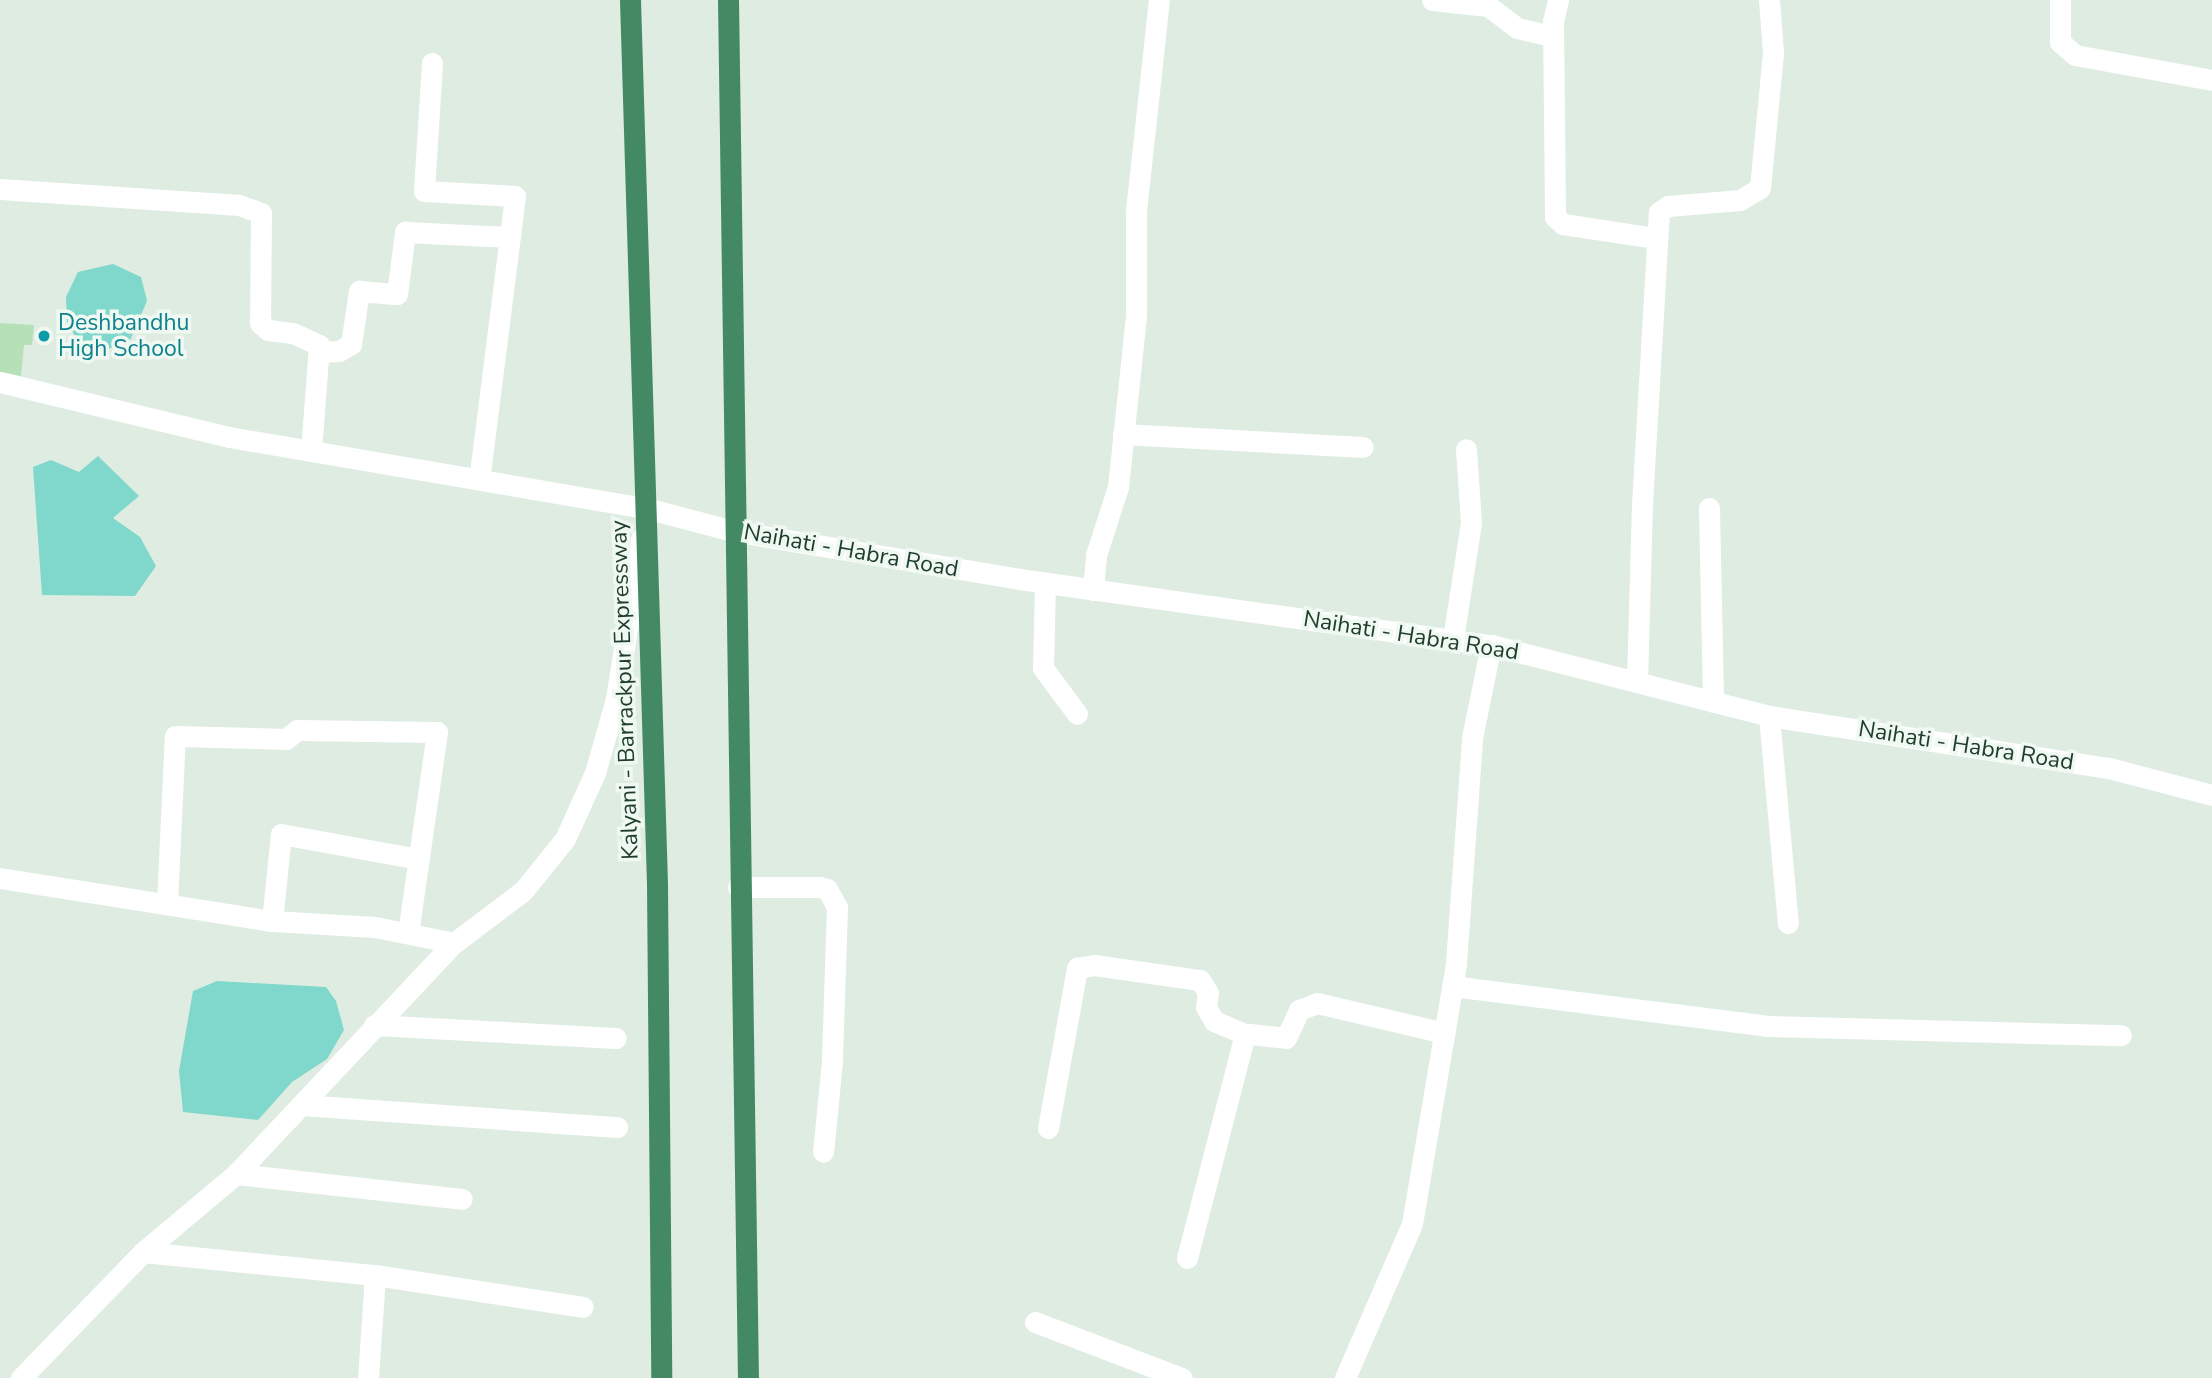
<!DOCTYPE html>
<html>
<head>
<meta charset="utf-8">
<style>
  body { margin:0 }
  #map { position:relative; width:2212px; height:1378px; overflow:hidden; background:#dfece2; font-family:"Nunito Sans",sans-serif }
  div>[style] { position:absolute }
  .green>* { inset:0; background:#b6e0b5 }
  .water>* { inset:0; background:#80d7cb }
  .minor>* { height:21px; margin:-10.5px; padding:0 10.5px; transform-origin:10.5px; border-radius:10.5px; background:#fff }
  .secondary>* { height:21px; margin:-10.5px; padding:0 10.5px; transform-origin:10.5px; border-radius:10.5px; background:#fff }
  .trunk>* { height:21px; margin:-10.5px; padding:0 10.5px; transform-origin:10.5px; border-radius:10.5px; background:#438a64 }
  .dots>* { width:19px; height:19px; translate:-50% -50%; box-sizing:border-box; border:4px solid #eff8f1; border-radius:50% }
  span { translate:-50% -50%; white-space:nowrap; text-align:center; line-height:1.15; -webkit-text-stroke:7px #eff8f1; paint-order:stroke }
  .culture-label { font-size:23px; color:#0d838f }
  .left { translate:0 -50%; text-align:left }
  .street-label { font-size:23px; color:#1e3d2c }
</style>
</head>
<body>
<div id="map">
  <div class="green">
    <div style="clip-path:polygon(0 323px,34px 325px,32px 345px,24px 345px,21px 376px,0 372px)"></div>
  </div>
  <div class="water">
    <div style="clip-path:polygon(113px 264px,141px 277px,147px 301px,128px 345px,106px 349px,77px 340px,67px 321px,66px 297px,78px 272px)"></div>
    <div style="clip-path:polygon(98px 456px,139px 496px,113px 518px,140px 537px,156px 566px,135px 596px,42px 595px,33px 467px,51px 460px,79px 472px)"></div>
    <div style="clip-path:polygon(217px 981px,326px 987px,336px 1001px,344px 1030px,327px 1059px,292px 1082px,258px 1120px,183px 1112px,179px 1071px,193px 991px)"></div>
  </div>
  <div class="minor">
    <div style="left:1432px;top:0;width:56px;rotate:6.1deg"></div>
    <div style="left:1488px;top:6px;width:36px;rotate:37deg"></div>
    <div style="left:1517px;top:28px;width:37px;rotate:13deg"></div>
    <div style="left:1558px;top:0;width:22px;rotate:103deg"></div>
    <div style="left:1553px;top:21px;width:196px;rotate:89.4deg"></div>
    <div style="left:1555px;top:217px;width:11px;rotate:41deg"></div>
    <div style="left:1563px;top:224px;width:94px;rotate:8.6deg"></div>
    <div style="left:2060px;top:0;width:42px;rotate:90deg"></div>
    <div style="left:2060px;top:42px;width:20px;rotate:41deg"></div>
    <div style="left:2075px;top:55px;width:139px;rotate:10.3deg"></div>
    <div style="left:432px;top:63px;width:128px;rotate:93.6deg"></div>
    <div style="left:424px;top:191px;width:91px;rotate:3.1deg"></div>
    <div style="left:515px;top:196px;width:285px;rotate:97.2deg"></div>
    <div style="left:0;top:189px;width:240px;rotate:3.8deg"></div>
    <div style="left:239px;top:205px;width:23px;rotate:20deg"></div>
    <div style="left:261px;top:213px;width:110px;rotate:90.5deg"></div>
    <div style="left:260px;top:323px;width:11px;rotate:41deg"></div>
    <div style="left:268px;top:330px;width:25px;rotate:7deg"></div>
    <div style="left:293px;top:333px;width:29px;rotate:25deg"></div>
    <div style="left:319px;top:345px;width:106px;rotate:94.3deg"></div>
    <div style="left:320px;top:352px;width:19px;rotate:-3deg"></div>
    <div style="left:339px;top:351px;width:14px;rotate:-30deg"></div>
    <div style="left:351px;top:344px;width:54px;rotate:-81.4deg"></div>
    <div style="left:359px;top:291px;width:38px;rotate:5deg"></div>
    <div style="left:397px;top:294px;width:63px;rotate:-82.6deg"></div>
    <div style="left:405px;top:232px;width:105px;rotate:2.7deg"></div>
    <div style="left:1123px;top:434px;width:240px;rotate:3.1deg"></div>
    <div style="left:1709px;top:508px;width:194px;rotate:88.8deg"></div>
    <div style="left:1045px;top:583px;width:85px;rotate:91.3deg"></div>
    <div style="left:1043px;top:668px;width:57px;rotate:53.5deg"></div>
    <div style="left:1093px;top:590px;width:35px;rotate:-85deg"></div>
    <div style="left:1096px;top:555px;width:71px;rotate:-72.1deg"></div>
    <div style="left:1118px;top:487px;width:171px;rotate:-84deg"></div>
    <div style="left:1136px;top:317px;width:106px;rotate:-90deg"></div>
    <div style="left:1136px;top:211px;width:212px;rotate:-83.8deg"></div>
    <div style="left:1453px;top:639px;width:117px;rotate:-81.2deg"></div>
    <div style="left:1471px;top:523px;width:74px;rotate:-93.9deg"></div>
    <div style="left:1637px;top:682px;width:177px;rotate:-88.4deg"></div>
    <div style="left:1642px;top:505px;width:293px;rotate:-86.7deg"></div>
    <div style="left:1659px;top:212px;width:11px;rotate:-34deg"></div>
    <div style="left:1668px;top:206px;width:72px;rotate:-4.8deg"></div>
    <div style="left:1740px;top:200px;width:23px;rotate:-31deg"></div>
    <div style="left:1760px;top:188px;width:137px;rotate:-84.5deg"></div>
    <div style="left:1773px;top:52px;width:52px;rotate:-94.4deg"></div>
    <div style="left:1769px;top:716px;width:208px;rotate:84.8deg"></div>
    <div style="left:0;top:878px;width:275px;rotate:9deg"></div>
    <div style="left:272px;top:921px;width:103px;rotate:3.3deg"></div>
    <div style="left:375px;top:927px;width:81px;rotate:11.4deg"></div>
    <div style="left:738px;top:887px;width:81px"></div>
    <div style="left:819px;top:887px;width:8px;rotate:14deg"></div>
    <div style="left:827px;top:889px;width:21px;rotate:61deg"></div>
    <div style="left:837px;top:907px;width:154px;rotate:91.9deg"></div>
    <div style="left:832px;top:1061px;width:91px;rotate:95.6deg"></div>
    <div style="left:167px;top:903px;width:167px;rotate:-87.3deg"></div>
    <div style="left:175px;top:736px;width:111px;rotate:1.5deg"></div>
    <div style="left:286px;top:739px;width:14px;rotate:-39deg"></div>
    <div style="left:297px;top:730px;width:140px;rotate:0.8deg"></div>
    <div style="left:437px;top:732px;width:203px;rotate:98.2deg"></div>
    <div style="left:272px;top:921px;width:87px;rotate:-84.1deg"></div>
    <div style="left:281px;top:834px;width:140px;rotate:10.3deg"></div>
    <div style="left:1452px;top:986px;width:319px;rotate:7.2deg"></div>
    <div style="left:1768px;top:1026px;width:353px;rotate:1.5deg"></div>
    <div style="left:374px;top:1025px;width:242px;rotate:3.1deg"></div>
    <div style="left:301px;top:1105px;width:317px;rotate:4deg"></div>
    <div style="left:1048px;top:1128px;width:163px;rotate:-79.7deg"></div>
    <div style="left:1077px;top:968px;width:17px;rotate:-10deg"></div>
    <div style="left:1094px;top:965px;width:107px;rotate:8.1deg"></div>
    <div style="left:1200px;top:980px;width:15px;rotate:58deg"></div>
    <div style="left:1208px;top:993px;width:14px;rotate:98deg"></div>
    <div style="left:1206px;top:1007px;width:16px;rotate:60deg"></div>
    <div style="left:1214px;top:1021px;width:36px;rotate:23deg"></div>
    <div style="left:236px;top:1174px;width:227px;rotate:6.3deg"></div>
    <div style="left:143px;top:1252px;width:233px;rotate:5.7deg"></div>
    <div style="left:375px;top:1275px;width:210px;rotate:8.7deg"></div>
    <div style="left:1187px;top:1258px;width:228px;rotate:-75.5deg"></div>
    <div style="left:1244px;top:1037px;width:6px;rotate:-31deg"></div>
    <div style="left:1249px;top:1034px;width:37px;rotate:6deg"></div>
    <div style="left:1286px;top:1038px;width:31px;rotate:-65deg"></div>
    <div style="left:1299px;top:1010px;width:19px;rotate:-21deg"></div>
    <div style="left:1317px;top:1003px;width:131px;rotate:13.2deg"></div>
    <div style="left:1035px;top:1322px;width:157px;rotate:20.9deg"></div>
    <div style="left:21px;top:1378px;width:175px;rotate:-45.9deg"></div>
    <div style="left:143px;top:1252px;width:121px;rotate:-40deg"></div>
    <div style="left:236px;top:1174px;width:318px;rotate:-46.7deg"></div>
    <div style="left:454px;top:943px;width:86px;rotate:-37deg"></div>
    <div style="left:523px;top:891px;width:67px;rotate:-51.1deg"></div>
    <div style="left:565px;top:839px;width:72px;rotate:-65.6deg"></div>
    <div style="left:595px;top:773px;width:77px;rotate:-74.2deg"></div>
    <div style="left:616px;top:699px;width:162px;rotate:-81.1deg"></div>
    <div style="left:368px;top:1378px;width:103px;rotate:-86.1deg"></div>
    <div style="left:1345px;top:1378px;width:168px;rotate:-66.5deg"></div>
    <div style="left:1412px;top:1224px;width:265px;rotate:-80.4deg"></div>
    <div style="left:1456px;top:963px;width:226px;rotate:-85.9deg"></div>
    <div style="left:1472px;top:738px;width:95px;rotate:-78.5deg"></div>
  </div>
  <div class="secondary">
    <div style="left:0;top:382px;width:236px;rotate:13.5deg"></div>
    <div style="left:229px;top:437px;width:423px;rotate:9.7deg"></div>
    <div style="left:646px;top:508px;width:90px;rotate:14.8deg"></div>
    <div style="left:733px;top:531px;width:290px;rotate:9.5deg"></div>
    <div style="left:1019px;top:579px;width:477px;rotate:8deg"></div>
    <div style="left:1491px;top:645px;width:287px;rotate:14.3deg"></div>
    <div style="left:1769px;top:716px;width:344px;rotate:8.7deg"></div>
    <div style="left:2109px;top:768px;width:106px;rotate:14.7deg"></div>
  </div>
  <div class="trunk">
    <div style="left:630px;top:0;width:885px;rotate:88.25deg"></div>
    <div style="left:657px;top:885px;width:493px;rotate:89.5deg"></div>
    <div style="left:728px;top:0;width:1378px;rotate:89.17deg"></div>
  </div>
  <div class="dots">
    <div style="left:44px;top:336px;background:#0f9aa8"></div>
  </div>
  <div class="culture-label">
    <span class="left" style="left:58px;top:336px">Deshbandhu<br>High School</span>
  </div>
  <div class="street-label">
    <span style="left:851px;top:551px;rotate:10deg">Naihati - Habra Road</span>
    <span style="left:1411px;top:636px;rotate:9deg">Naihati - Habra Road</span>
    <span style="left:625px;top:690px;rotate:-92deg">Kalyani - Barrackpur Expressway</span>
    <span style="left:1966px;top:746px;rotate:9deg">Naihati - Habra Road</span>
  </div>
</div>
</body>
</html>
